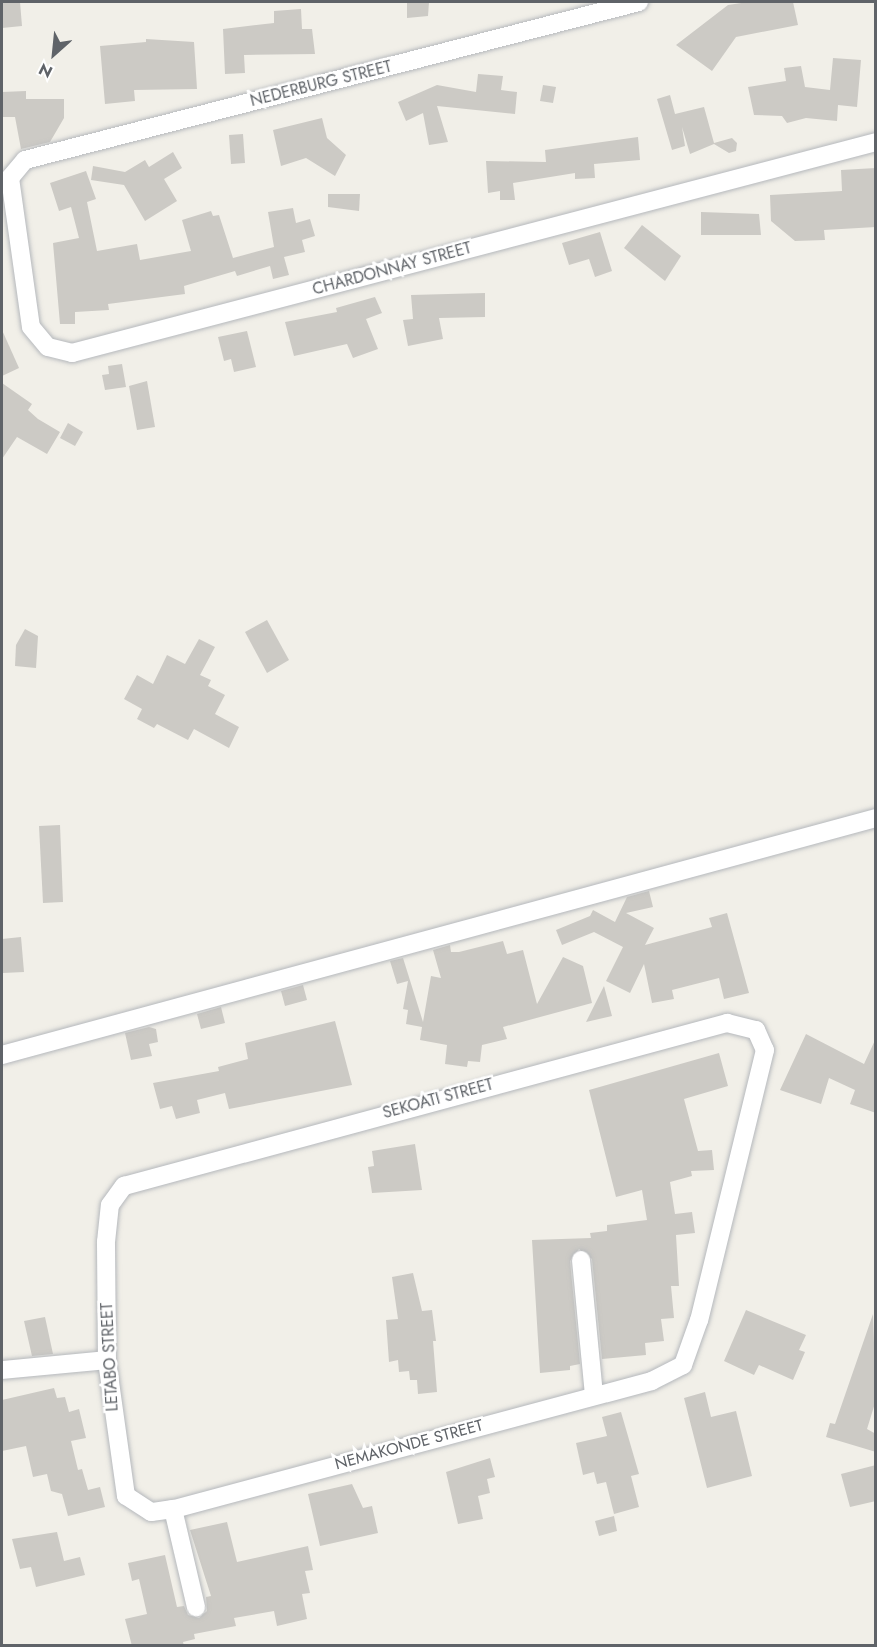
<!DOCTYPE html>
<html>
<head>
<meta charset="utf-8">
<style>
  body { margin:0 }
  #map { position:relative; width:877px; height:1647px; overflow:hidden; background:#f1efe8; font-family:Jost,sans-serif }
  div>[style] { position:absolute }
  .building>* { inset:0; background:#cccac5 }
  .roads { filter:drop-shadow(0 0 2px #b5b8bc) drop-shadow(0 0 2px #b5b8bc) }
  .minor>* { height:18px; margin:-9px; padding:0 9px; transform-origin:9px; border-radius:9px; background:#fff }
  span { translate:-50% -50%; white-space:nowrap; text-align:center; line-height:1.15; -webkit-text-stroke:5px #fff; paint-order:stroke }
  .street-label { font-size:16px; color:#5f6368 }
  .frame { position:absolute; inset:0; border:3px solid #5f6368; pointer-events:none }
  .north { position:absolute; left:24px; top:24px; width:60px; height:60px; -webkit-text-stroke:4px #fff; paint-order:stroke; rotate:207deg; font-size:16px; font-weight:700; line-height:24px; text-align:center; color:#5f6368 }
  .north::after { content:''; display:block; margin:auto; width:21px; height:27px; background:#5f6368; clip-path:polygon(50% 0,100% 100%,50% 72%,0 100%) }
</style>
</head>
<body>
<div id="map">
  <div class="building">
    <div style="clip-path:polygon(2px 2px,20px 2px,22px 26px,2px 28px)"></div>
    <div style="clip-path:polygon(407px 2px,429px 2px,428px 16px,407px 18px)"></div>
    <div style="clip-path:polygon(748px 2px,793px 2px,798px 25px,736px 37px,712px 71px,676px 45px,728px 5px)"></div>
    <div style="clip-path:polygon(301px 9px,302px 29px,312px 29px,315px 54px,244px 55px,245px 73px,225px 74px,223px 29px,274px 23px,274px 11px)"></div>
    <div style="clip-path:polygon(146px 39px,194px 42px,197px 89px,134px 90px,135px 101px,105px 104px,100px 46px,146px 42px)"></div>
    <div style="clip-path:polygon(833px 58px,861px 60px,857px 107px,838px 105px,837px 121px,806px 118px,787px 123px,782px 116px,754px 115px,748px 87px,786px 81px,784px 68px,801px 66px,805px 87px,830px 90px)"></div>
    <div style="clip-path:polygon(478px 74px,503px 76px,501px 90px,517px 92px,515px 114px,437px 106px,448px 142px,429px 145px,423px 113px,406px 121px,398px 102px,437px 85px,476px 92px)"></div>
    <div style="clip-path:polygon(543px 85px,556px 87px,553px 103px,540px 101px)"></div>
    <div style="clip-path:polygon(26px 91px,26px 99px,64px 99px,64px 118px,50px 142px,21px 149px,15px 117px,2px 117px,2px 92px)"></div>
    <div style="clip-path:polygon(670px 95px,675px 114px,704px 107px,714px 143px,732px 138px,737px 143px,736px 151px,729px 153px,714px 144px,690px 154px,682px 127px,685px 146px,672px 150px,657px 99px)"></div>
    <div style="clip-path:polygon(322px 118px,327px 138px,346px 155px,335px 176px,306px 158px,281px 166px,273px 130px)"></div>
    <div style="clip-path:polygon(243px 134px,245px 163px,231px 164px,229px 135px)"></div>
    <div style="clip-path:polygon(638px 137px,640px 160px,594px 164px,595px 178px,575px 179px,575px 173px,513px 183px,515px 200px,500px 200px,500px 191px,488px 193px,486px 161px,546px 162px,545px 150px)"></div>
    <div style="clip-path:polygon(173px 152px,182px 168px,164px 179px,177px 201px,145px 221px,124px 185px,91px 180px,93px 166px,125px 172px,145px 160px,149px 167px)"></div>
    <div style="clip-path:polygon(876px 168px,876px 227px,824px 230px,825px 240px,795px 241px,771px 221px,770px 195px,842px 191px,841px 170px)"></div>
    <div style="clip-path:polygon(86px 171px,96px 199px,87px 202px,97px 251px,137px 244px,140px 260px,191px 251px,182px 220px,211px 211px,213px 216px,219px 215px,233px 258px,274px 247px,268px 212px,293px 208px,296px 223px,310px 219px,315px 236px,302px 240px,305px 252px,284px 257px,289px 275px,273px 279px,270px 266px,237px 276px,235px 271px,184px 286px,185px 294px,108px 304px,109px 310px,75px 312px,75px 324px,60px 324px,53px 243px,79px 238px,71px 207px,59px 211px,50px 183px)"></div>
    <div style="clip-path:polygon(328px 194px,360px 194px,359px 211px,328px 207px)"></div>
    <div style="clip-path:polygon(701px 212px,759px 214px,761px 235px,701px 235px)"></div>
    <div style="clip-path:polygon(642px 225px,681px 256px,665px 281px,624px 248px)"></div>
    <div style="clip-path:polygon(600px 232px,612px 271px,595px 277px,589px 259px,569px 265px,562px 243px)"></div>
    <div style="clip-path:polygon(485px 293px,485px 317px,439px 318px,443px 339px,408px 346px,403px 320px,413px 319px,411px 295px)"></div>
    <div style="clip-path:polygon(375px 297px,382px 313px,366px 319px,378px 349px,353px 358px,347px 344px,294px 356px,285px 322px,337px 312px,336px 308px)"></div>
    <div style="clip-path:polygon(2px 330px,19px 368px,2px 376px)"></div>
    <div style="clip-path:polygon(247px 331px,256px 367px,234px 372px,231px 359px,224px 361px,218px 337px)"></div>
    <div style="clip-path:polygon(122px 364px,126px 387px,105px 390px,102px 375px,109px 374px,108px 366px)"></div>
    <div style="clip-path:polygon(147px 381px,155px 427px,137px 430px,129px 386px)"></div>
    <div style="clip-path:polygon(2px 383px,32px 404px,28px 410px,38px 419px,60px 432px,47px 454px,17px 437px,2px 459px)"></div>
    <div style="clip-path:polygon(68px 423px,83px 432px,75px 446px,60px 438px)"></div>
    <div style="clip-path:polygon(267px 620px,289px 660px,267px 673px,245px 632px)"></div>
    <div style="clip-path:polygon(25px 629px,38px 636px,36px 668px,15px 666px,16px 645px)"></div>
    <div style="clip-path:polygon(199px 639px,215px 647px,200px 675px,211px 680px,208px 686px,225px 695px,215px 714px,239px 727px,229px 748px,194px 729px,188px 740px,157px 724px,154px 728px,137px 719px,142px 709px,124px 699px,137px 675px,153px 684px,167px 655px,185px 664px)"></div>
    <div style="clip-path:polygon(60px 825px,63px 902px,43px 903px,39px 826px)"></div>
    <div style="clip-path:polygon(649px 891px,653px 907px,626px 913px,654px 928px,645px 945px,712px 927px,709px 918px,727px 913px,749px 993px,724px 999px,719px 978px,672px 990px,674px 999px,652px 1003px,644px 964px,630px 993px,606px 981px,623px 947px,594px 932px,562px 945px,556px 930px,590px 916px,593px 910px,615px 922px,627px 897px)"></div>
    <div style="clip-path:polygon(21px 937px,24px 972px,3px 973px,2px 939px)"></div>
    <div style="clip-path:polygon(503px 941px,507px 954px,523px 950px,537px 1004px,563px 957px,583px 966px,592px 1003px,503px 1027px,507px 1039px,482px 1045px,480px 1062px,468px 1061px,467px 1067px,445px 1064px,447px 1045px,420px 1040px,422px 1027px,406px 1024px,408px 1010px,403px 1009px,408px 981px,397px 984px,390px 961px,403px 958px,423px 1022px,431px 976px,441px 978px,433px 950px,450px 945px,451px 952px,459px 952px)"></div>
    <div style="clip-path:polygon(303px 985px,307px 1000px,285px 1006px,281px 991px)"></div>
    <div style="clip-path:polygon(604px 986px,612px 1016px,586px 1022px)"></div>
    <div style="clip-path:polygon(221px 1007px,225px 1023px,201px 1029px,197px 1014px)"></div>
    <div style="clip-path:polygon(335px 1021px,352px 1085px,229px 1109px,225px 1093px,197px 1100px,200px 1113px,176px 1119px,172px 1106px,160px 1109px,153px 1083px,219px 1071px,218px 1067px,248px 1059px,245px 1043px)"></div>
    <div style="clip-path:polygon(149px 1027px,156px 1029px,158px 1042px,149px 1044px,152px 1056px,131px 1060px,125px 1033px)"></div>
    <div style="clip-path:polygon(806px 1034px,864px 1064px,876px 1038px,876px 1113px,850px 1104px,855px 1090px,829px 1078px,821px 1104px,780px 1090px)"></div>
    <div style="clip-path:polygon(719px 1053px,728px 1086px,684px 1099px,698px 1151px,712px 1150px,714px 1170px,691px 1171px,692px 1176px,670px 1182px,675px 1214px,692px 1212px,695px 1233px,676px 1235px,679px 1286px,671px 1286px,674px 1318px,661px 1319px,664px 1341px,645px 1343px,646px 1355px,602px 1359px,592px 1259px,579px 1249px,570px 1261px,580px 1364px,570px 1366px,570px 1370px,540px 1373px,532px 1240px,591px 1238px,590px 1233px,607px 1231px,607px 1225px,647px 1220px,642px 1190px,616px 1197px,589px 1090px)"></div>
    <div style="clip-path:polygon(415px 1144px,422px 1190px,372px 1193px,368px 1167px,374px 1166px,372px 1151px)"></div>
    <div style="clip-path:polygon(413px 1273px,422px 1311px,432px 1310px,436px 1341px,433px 1341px,437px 1392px,418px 1394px,417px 1380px,410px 1380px,409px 1371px,399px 1372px,398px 1360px,389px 1362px,386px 1320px,398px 1319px,392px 1277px)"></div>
    <div style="clip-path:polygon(746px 1310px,806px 1335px,799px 1350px,805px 1352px,793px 1380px,759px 1365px,754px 1375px,724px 1361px)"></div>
    <div style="clip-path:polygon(873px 1314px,876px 1400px,867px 1429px,876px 1434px,876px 1452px,826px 1437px,830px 1423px,835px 1424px)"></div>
    <div style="clip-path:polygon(45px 1317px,53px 1354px,32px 1356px,24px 1321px)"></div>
    <div style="clip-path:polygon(54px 1388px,57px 1398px,65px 1397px,69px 1412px,79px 1409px,86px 1438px,71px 1441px,78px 1470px,82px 1469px,88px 1490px,100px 1487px,105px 1507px,68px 1516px,62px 1494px,51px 1491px,47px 1474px,33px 1477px,26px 1446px,2px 1451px,2px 1400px)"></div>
    <div style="clip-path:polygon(705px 1392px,711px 1417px,736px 1411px,752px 1476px,707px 1488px,684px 1398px)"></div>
    <div style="clip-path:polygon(621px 1412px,639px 1474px,631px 1476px,639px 1507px,614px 1514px,606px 1482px,597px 1484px,594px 1472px,583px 1475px,576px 1443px,607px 1436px,602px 1417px)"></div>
    <div style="clip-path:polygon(490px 1458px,495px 1477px,487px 1479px,490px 1493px,478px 1496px,483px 1519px,458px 1524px,446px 1472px)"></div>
    <div style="clip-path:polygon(876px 1465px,876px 1501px,850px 1507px,841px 1474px)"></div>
    <div style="clip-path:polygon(352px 1484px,363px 1508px,372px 1506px,378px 1533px,320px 1546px,308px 1494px)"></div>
    <div style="clip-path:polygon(614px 1516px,617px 1531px,599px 1536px,595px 1521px)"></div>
    <div style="clip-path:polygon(227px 1522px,237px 1562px,308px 1546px,313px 1570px,305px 1571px,310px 1593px,302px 1594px,307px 1619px,277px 1626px,274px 1611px,234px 1618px,236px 1626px,194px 1634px,195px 1639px,183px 1642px,184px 1646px,132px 1646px,125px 1619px,147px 1614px,139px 1579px,132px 1581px,128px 1563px,165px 1555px,177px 1607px,184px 1606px,188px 1615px,199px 1618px,207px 1611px,206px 1597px,211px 1596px,190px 1530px)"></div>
    <div style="clip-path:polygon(57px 1532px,64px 1561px,80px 1557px,85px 1575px,36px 1587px,31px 1567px,20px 1569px,12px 1539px)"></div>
  </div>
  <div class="roads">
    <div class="minor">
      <div style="left:639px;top:2px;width:634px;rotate:165.57deg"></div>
      <div style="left:25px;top:160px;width:23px;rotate:130deg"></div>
      <div style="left:10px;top:178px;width:150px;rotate:82deg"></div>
      <div style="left:31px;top:327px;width:26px;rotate:50deg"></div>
      <div style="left:48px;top:347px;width:25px;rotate:14deg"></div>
      <div style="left:72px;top:353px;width:831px;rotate:-14.7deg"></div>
      <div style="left:727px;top:1023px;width:30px;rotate:14deg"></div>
      <div style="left:756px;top:1030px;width:22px;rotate:66deg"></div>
      <div style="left:765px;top:1050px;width:278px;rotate:103.7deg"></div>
      <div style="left:699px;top:1320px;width:48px;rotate:109.6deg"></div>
      <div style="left:683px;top:1365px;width:35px;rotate:153deg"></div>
      <div style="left:652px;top:1381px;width:496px;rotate:165deg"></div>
      <div style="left:173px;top:1509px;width:22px;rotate:172deg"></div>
      <div style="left:151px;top:1512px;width:30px;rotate:-147deg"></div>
      <div style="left:126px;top:1496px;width:137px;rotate:-98deg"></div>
      <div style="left:107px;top:1360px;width:118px;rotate:-90.5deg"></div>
      <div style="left:106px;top:1242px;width:37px;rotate:-84deg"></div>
      <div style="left:110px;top:1205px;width:24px;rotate:-54deg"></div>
      <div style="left:124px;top:1186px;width:625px;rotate:-15.13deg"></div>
      <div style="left:2px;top:1055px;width:906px;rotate:-15.17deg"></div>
      <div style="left:581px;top:1260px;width:136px;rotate:84.5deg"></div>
      <div style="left:2px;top:1370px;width:105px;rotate:-5.4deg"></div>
      <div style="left:173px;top:1509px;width:101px;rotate:76.8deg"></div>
    </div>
  </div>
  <div class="street-label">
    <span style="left:321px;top:84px;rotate:-14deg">NEDERBURG STREET</span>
    <span style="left:392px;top:269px;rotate:-15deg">CHARDONNAY STREET</span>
    <span style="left:438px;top:1099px;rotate:-15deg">SEKOATI STREET</span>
    <span style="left:110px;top:1357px;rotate:-93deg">LETABO STREET</span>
    <span style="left:409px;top:1445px;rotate:-15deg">NEMAKONDE STREET</span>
  </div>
  <div class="frame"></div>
  <div class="north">N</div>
</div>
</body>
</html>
